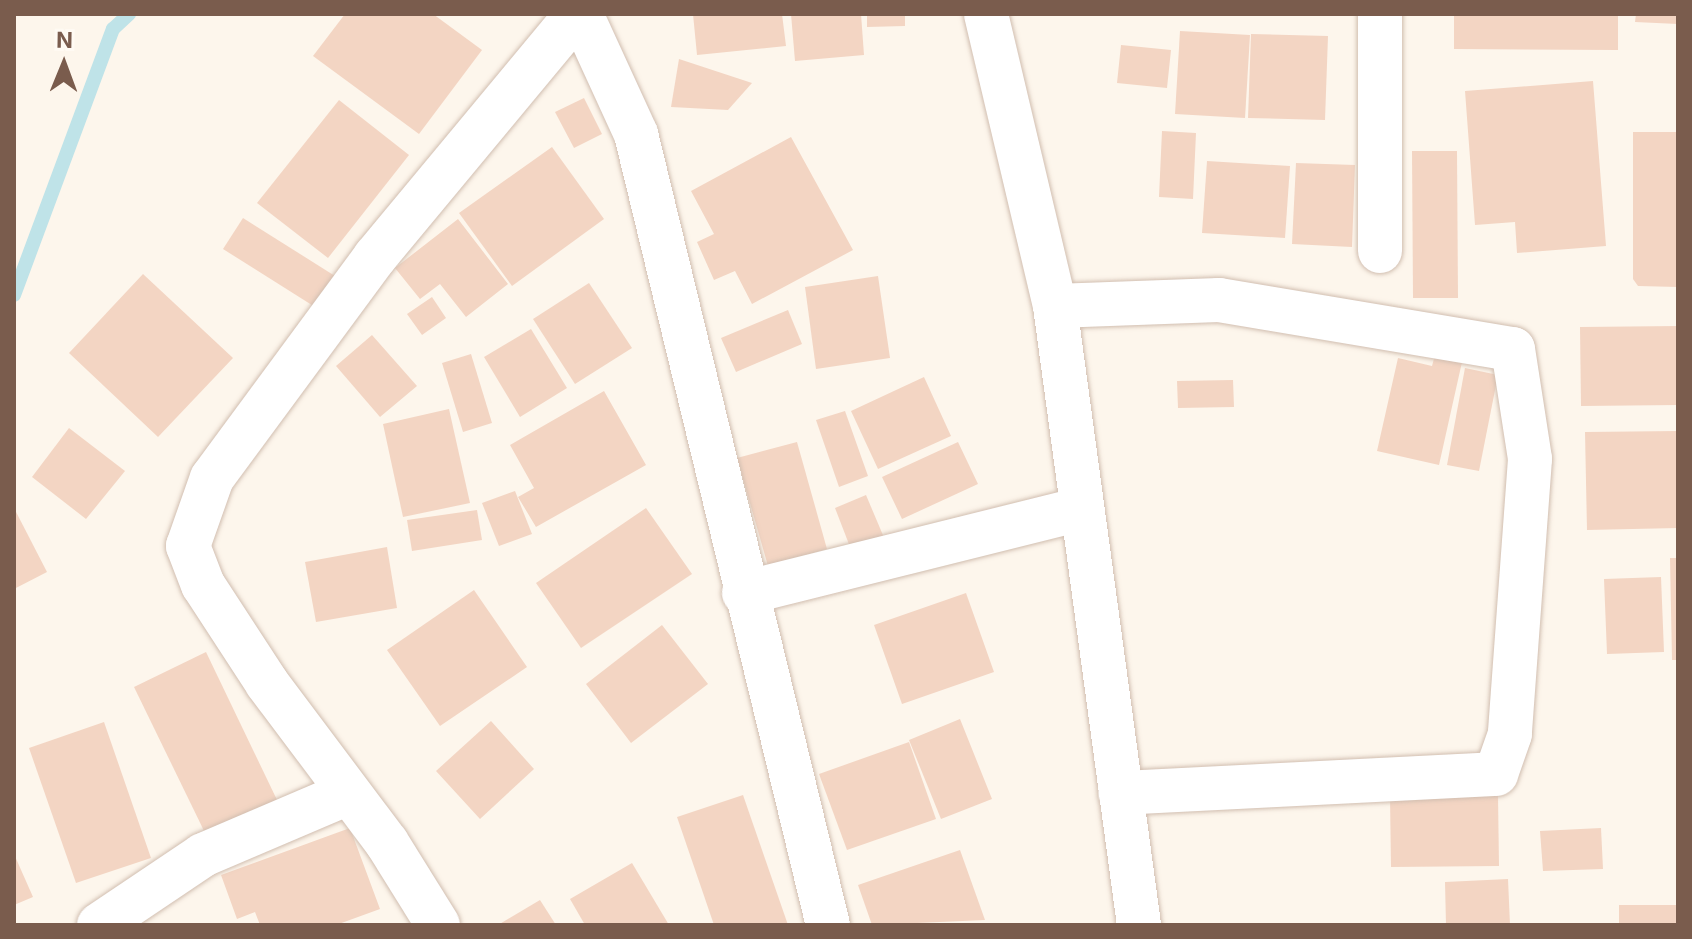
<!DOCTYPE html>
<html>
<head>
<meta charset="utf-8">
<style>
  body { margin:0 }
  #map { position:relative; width:1692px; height:939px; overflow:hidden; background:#fdf6ec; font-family:Inter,sans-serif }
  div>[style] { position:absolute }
  .stream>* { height:14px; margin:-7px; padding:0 7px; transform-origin:7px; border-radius:7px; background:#bfe3e8 }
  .building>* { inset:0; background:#f3d5c3 }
  .roads { filter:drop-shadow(0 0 2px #d1beb0) drop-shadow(0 0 2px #d1beb0) }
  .minor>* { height:44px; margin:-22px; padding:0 22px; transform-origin:22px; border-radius:22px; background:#fff }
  span { translate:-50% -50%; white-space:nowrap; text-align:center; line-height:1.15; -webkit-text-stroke:6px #fffaf3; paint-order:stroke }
  .frame { position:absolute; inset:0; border:16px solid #7a5c4d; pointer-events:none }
  .north { position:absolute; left:24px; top:24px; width:80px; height:80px; -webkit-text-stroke:6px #fffaf3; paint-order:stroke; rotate:1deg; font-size:22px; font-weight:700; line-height:32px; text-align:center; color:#7a5c4d }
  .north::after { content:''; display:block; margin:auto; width:28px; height:36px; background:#7a5c4d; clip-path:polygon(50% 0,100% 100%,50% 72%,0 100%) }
</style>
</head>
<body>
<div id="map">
  <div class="stream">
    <div style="left:14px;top:295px;width:284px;rotate:-69.6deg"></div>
    <div style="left:113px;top:29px;width:22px;rotate:-43deg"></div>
  </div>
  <div class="building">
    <div style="clip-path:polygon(345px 14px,433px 14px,482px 50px,419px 134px,313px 56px)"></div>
    <div style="clip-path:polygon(693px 14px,782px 14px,786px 46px,697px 55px)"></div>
    <div style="clip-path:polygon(791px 14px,861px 14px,864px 55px,795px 61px)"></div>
    <div style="clip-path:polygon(867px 14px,905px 14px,905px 26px,867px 27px)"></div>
    <div style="clip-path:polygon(1454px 14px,1618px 14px,1618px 50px,1454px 49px)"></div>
    <div style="clip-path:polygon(1636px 14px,1678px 14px,1678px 24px,1635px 22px)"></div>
    <div style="clip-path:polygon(1180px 31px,1250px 35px,1245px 118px,1175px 114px)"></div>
    <div style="clip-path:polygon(1251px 34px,1328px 36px,1325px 120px,1248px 118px)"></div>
    <div style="clip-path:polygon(1121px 45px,1171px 50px,1167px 88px,1117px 83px)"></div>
    <div style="clip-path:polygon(679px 59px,752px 83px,728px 110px,671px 107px)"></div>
    <div style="clip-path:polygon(1593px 81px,1606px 246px,1517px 253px,1515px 222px,1475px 225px,1465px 91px)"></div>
    <div style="clip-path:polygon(584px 98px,602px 134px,574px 148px,555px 112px)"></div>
    <div style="clip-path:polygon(339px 100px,409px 155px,328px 258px,257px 203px)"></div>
    <div style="clip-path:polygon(1162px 131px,1196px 133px,1193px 199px,1159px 197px)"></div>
    <div style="clip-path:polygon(1633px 132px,1678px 132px,1678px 287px,1638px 286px,1633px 279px)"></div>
    <div style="clip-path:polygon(791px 137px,853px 250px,752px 304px,735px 271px,714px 280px,697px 242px,714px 234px,691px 191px)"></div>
    <div style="clip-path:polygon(552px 147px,604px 219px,512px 286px,459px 213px)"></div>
    <div style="clip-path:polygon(1412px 151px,1457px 151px,1458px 298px,1413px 298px)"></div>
    <div style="clip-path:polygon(1207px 161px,1290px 166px,1285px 238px,1202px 233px)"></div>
    <div style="clip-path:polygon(1296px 163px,1355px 165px,1352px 247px,1292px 244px)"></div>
    <div style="clip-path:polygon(243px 218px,335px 276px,315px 307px,223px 249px)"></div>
    <div style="clip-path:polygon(458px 219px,508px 284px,466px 317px,440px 284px,420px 299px,395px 268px)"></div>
    <div style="clip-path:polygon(143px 274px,233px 358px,158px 437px,69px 353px)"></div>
    <div style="clip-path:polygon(878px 276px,890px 358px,816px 369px,805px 287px)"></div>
    <div style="clip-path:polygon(589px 283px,632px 348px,575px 384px,533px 319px)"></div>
    <div style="clip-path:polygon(432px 297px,446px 318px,422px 335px,407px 314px)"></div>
    <div style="clip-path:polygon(788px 310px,802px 344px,736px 372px,721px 338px)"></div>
    <div style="clip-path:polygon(1678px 326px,1678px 405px,1581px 406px,1580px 327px)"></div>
    <div style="clip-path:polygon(531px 329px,567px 388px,520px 417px,484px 357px)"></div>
    <div style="clip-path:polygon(372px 335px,417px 386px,380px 417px,336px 366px)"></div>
    <div style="clip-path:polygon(471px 354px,492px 423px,463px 432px,442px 363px)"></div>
    <div style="clip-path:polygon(1435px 355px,1462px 362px,1439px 465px,1377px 451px,1398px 358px,1432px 366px)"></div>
    <div style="clip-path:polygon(1465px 368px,1498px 375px,1479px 471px,1447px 465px)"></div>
    <div style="clip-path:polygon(924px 377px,951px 436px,878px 469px,851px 411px)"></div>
    <div style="clip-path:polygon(1233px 380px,1234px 407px,1178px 408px,1177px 381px)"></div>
    <div style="clip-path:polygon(604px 391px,646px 465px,536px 527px,518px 497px,534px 488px,510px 445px)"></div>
    <div style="clip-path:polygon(449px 409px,470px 503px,403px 517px,383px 424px)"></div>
    <div style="clip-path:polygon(845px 411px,868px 476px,839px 487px,816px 420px)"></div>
    <div style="clip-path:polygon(69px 428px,125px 471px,86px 519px,32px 477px)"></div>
    <div style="clip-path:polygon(1678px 431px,1678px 528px,1587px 530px,1585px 432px)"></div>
    <div style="clip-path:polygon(797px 442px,827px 549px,768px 566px,737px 458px)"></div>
    <div style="clip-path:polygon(958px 442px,978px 484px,902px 519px,882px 477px)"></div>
    <div style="clip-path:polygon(515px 491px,532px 534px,499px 546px,482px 503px)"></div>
    <div style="clip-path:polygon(866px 495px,885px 540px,852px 552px,835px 508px)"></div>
    <div style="clip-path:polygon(14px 508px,47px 572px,14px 589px)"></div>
    <div style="clip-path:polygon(646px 508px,692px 574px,581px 648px,536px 583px)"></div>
    <div style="clip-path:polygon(477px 510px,482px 540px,412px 551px,407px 520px)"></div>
    <div style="clip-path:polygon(387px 547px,397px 608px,316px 622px,305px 562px)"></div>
    <div style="clip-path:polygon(1670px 558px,1678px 558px,1678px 660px,1672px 660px)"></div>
    <div style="clip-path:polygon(1661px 577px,1664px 652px,1607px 654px,1604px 579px)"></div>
    <div style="clip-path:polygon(474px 590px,527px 667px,440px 726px,387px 650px)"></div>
    <div style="clip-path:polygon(966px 593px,994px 672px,902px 704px,874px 625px)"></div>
    <div style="clip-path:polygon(662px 625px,708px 684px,631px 743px,586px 684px)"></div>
    <div style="clip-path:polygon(206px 652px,278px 802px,207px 837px,134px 687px)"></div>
    <div style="clip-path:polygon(960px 719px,992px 799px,941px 819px,909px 740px)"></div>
    <div style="clip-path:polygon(491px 721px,534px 769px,480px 819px,436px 771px)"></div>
    <div style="clip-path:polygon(104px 722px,151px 858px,76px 883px,29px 748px)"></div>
    <div style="clip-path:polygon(909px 742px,936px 819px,847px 850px,819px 774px)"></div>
    <div style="clip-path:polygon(743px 795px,788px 925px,714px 925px,677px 817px)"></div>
    <div style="clip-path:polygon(1498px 796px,1499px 866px,1391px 867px,1390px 797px)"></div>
    <div style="clip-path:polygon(350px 828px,380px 909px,336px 925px,260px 925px,255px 912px,237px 919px,221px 875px)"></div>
    <div style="clip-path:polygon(1601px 828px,1603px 869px,1543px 871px,1540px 831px)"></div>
    <div style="clip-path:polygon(960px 850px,985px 920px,872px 925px,858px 885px)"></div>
    <div style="clip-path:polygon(14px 854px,33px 897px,14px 905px)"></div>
    <div style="clip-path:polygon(632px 863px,669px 925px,585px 925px,570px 899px)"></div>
    <div style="clip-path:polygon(1508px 879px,1510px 925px,1446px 925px,1445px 882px)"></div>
    <div style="clip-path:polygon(540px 900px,556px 925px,498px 925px)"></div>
    <div style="clip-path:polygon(1619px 905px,1678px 905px,1678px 925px,1619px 925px)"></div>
  </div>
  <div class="roads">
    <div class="minor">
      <div style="left:581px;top:14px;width:132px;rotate:65.4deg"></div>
      <div style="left:636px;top:134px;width:814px;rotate:76.36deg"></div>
      <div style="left:986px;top:14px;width:300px;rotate:76.7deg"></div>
      <div style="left:1055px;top:306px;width:625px;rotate:82.27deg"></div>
      <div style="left:1380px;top:251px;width:237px;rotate:-90deg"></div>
      <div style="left:1055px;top:306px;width:164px;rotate:-2.1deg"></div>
      <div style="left:1219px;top:300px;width:298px;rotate:9.5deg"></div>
      <div style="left:1513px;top:349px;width:111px;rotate:81.2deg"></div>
      <div style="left:1530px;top:459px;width:276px;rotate:94.2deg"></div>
      <div style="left:1510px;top:734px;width:42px;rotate:109.3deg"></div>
      <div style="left:1496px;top:774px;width:376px;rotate:177.1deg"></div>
      <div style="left:744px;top:593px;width:347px;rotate:-14deg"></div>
      <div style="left:99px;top:925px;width:125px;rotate:-33.9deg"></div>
      <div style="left:203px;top:855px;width:155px;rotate:-23.1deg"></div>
      <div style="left:438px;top:925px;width:97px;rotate:-121.9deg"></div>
      <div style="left:387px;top:843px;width:200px;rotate:-126.9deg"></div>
      <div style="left:267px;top:683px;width:117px;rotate:-123.1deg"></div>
      <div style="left:203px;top:585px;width:42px;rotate:-111deg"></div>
      <div style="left:188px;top:546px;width:72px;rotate:-70.6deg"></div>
      <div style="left:212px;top:478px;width:275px;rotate:-53.6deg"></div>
      <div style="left:375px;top:257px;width:316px;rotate:-50.3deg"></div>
    </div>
  </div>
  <div class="frame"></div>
  <div class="north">N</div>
</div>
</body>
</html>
